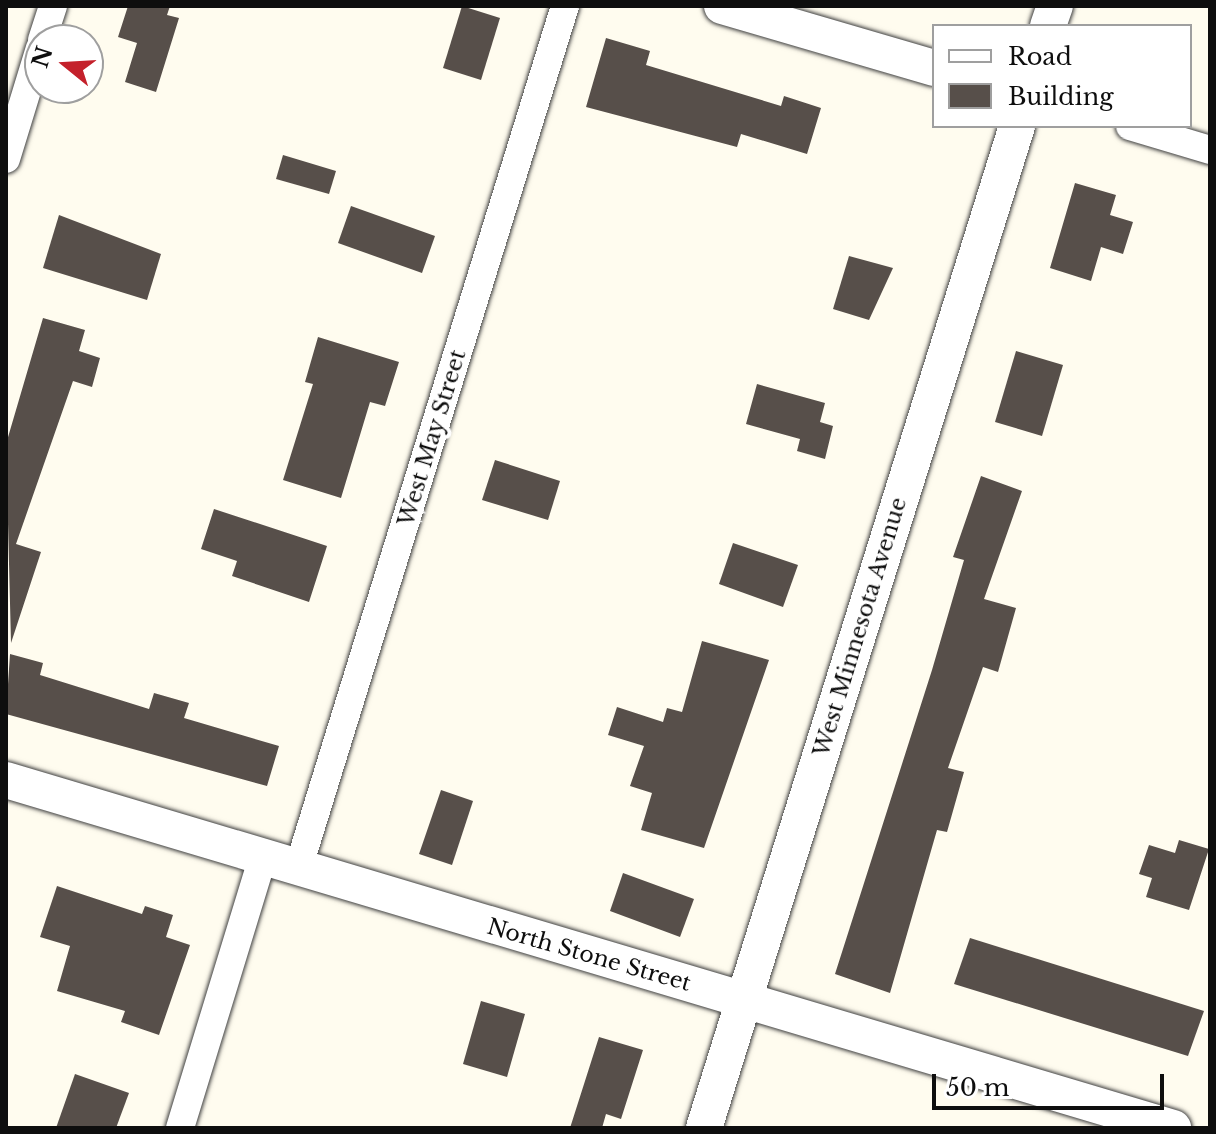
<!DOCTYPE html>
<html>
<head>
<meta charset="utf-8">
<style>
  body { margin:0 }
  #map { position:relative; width:1216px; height:1134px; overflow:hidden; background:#fffcef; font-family:"Libre Baskerville",serif }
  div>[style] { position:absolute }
  .building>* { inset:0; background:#574f4a }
  .roads { filter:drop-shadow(0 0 2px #414141) drop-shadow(0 0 2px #414141) }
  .minor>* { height:28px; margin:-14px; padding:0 14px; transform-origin:14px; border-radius:14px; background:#fff }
  .tertiary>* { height:36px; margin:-18px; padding:0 18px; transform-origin:18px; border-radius:18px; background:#fff }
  span { translate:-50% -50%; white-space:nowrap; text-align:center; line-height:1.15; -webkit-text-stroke:8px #fff; paint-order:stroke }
  .street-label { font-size:22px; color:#0e0e0e }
  .frame { position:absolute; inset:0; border:8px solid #0e0e0e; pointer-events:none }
  .legend { position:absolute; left:932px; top:24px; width:260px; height:104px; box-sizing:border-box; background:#fff; border:2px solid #9f9f9f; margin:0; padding:10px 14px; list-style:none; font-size:24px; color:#0e0e0e }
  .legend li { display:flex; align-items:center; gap:16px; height:40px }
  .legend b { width:40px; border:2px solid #9f9f9f }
  .north { position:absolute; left:24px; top:24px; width:80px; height:80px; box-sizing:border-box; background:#fff; border:2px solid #9f9f9f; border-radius:50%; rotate:288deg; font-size:22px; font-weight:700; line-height:32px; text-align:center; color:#0e0e0e }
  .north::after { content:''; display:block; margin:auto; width:28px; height:36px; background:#c4212b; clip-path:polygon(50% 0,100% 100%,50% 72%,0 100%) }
  .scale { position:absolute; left:932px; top:1074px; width:232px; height:36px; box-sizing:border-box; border:4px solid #0e0e0e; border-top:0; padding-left:10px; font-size:24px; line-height:28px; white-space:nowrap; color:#0e0e0e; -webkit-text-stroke:6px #fff; paint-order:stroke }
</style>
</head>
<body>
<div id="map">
  <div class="building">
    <div style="clip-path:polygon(128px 6px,170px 6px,167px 15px,179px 18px,156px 92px,125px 82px,137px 43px,118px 37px)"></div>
    <div style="clip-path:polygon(462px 6px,500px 18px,481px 80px,443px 68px)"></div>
    <div style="clip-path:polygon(606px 38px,650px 51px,646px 65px,781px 106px,784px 96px,821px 108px,807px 154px,741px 134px,737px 147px,586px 107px)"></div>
    <div style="clip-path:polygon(283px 155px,336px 171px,329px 194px,276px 179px)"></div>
    <div style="clip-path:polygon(1075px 183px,1116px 195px,1110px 215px,1133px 222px,1123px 254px,1101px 247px,1091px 281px,1050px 268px)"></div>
    <div style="clip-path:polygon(351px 206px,435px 236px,422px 273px,338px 243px)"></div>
    <div style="clip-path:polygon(59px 215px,161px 254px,147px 300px,43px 268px)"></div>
    <div style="clip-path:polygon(849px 256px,893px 268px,869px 320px,833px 309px)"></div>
    <div style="clip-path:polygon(43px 318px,85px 330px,79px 351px,100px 358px,92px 387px,73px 381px,16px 544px,41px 552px,11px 643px,6px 444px)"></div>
    <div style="clip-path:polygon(318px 337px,399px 362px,385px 406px,370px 402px,341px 498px,283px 480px,313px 384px,305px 382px)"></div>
    <div style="clip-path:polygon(1016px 351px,1063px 365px,1042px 436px,995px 422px)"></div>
    <div style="clip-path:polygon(757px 384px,825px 403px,820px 422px,833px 426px,825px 459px,797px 451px,800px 439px,746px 424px)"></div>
    <div style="clip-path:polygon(495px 460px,560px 481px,548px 520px,482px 500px)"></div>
    <div style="clip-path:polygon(981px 476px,1022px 491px,984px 599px,1016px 608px,998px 672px,983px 667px,948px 768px,964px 772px,947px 832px,937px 830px,890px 993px,835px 974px,932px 670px,964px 560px,953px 557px)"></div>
    <div style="clip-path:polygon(214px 509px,327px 546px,309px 602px,232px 576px,237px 561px,201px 549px)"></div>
    <div style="clip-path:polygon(733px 543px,798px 565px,783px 607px,719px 584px)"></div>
    <div style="clip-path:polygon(702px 641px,769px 660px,704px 848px,641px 830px,652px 793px,630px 786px,644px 746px,608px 735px,617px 707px,663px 722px,667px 708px,682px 712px)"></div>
    <div style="clip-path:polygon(10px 654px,43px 663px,40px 675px,149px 709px,154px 693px,189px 703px,184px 718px,279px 746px,267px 786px,6px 714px)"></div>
    <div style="clip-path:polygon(441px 790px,473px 801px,452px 865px,419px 854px)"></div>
    <div style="clip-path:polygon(1179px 840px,1209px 849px,1189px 910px,1146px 897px,1152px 878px,1139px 874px,1149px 845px,1175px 853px)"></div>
    <div style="clip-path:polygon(623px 873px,694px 899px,680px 937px,610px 911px)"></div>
    <div style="clip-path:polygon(57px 886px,142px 914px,145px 906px,173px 915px,166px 937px,190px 945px,159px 1035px,121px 1022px,125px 1011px,57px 991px,70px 946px,40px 937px)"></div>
    <div style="clip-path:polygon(970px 938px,1204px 1011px,1188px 1056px,954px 984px)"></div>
    <div style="clip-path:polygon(481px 1001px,525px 1014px,507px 1077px,463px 1064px)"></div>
    <div style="clip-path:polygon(599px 1037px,643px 1050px,621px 1119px,606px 1114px,602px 1128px,570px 1128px)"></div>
    <div style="clip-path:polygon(75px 1074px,129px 1093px,116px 1128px,56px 1128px)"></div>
  </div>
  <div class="roads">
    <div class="minor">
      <div style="left:42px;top:40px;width:36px;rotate:-72deg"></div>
      <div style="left:1130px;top:126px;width:84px;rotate:16.7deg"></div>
      <div style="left:6px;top:159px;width:116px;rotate:-73deg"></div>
      <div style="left:298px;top:869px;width:903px;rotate:-72.81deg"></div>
      <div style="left:180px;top:1128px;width:280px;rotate:-73deg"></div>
    </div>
    <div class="tertiary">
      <div style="left:722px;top:6px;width:221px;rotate:16.3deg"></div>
      <div style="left:1048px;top:26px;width:21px;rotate:-71deg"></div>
      <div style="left:6px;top:780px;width:1218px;rotate:16.6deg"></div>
      <div style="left:704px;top:1128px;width:1050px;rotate:-72.65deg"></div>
    </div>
  </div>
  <div class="street-label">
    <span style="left:432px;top:438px;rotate:-73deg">West May Street</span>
    <span style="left:860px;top:627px;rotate:-73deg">West Minnesota Avenue</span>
    <span style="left:589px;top:955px;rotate:16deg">North Stone Street</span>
  </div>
  <div class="frame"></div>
  <ul class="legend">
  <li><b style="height:10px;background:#fff"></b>Road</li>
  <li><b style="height:22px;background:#574f4a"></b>Building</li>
  </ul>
  <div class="north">N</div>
  <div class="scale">50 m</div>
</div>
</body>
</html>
